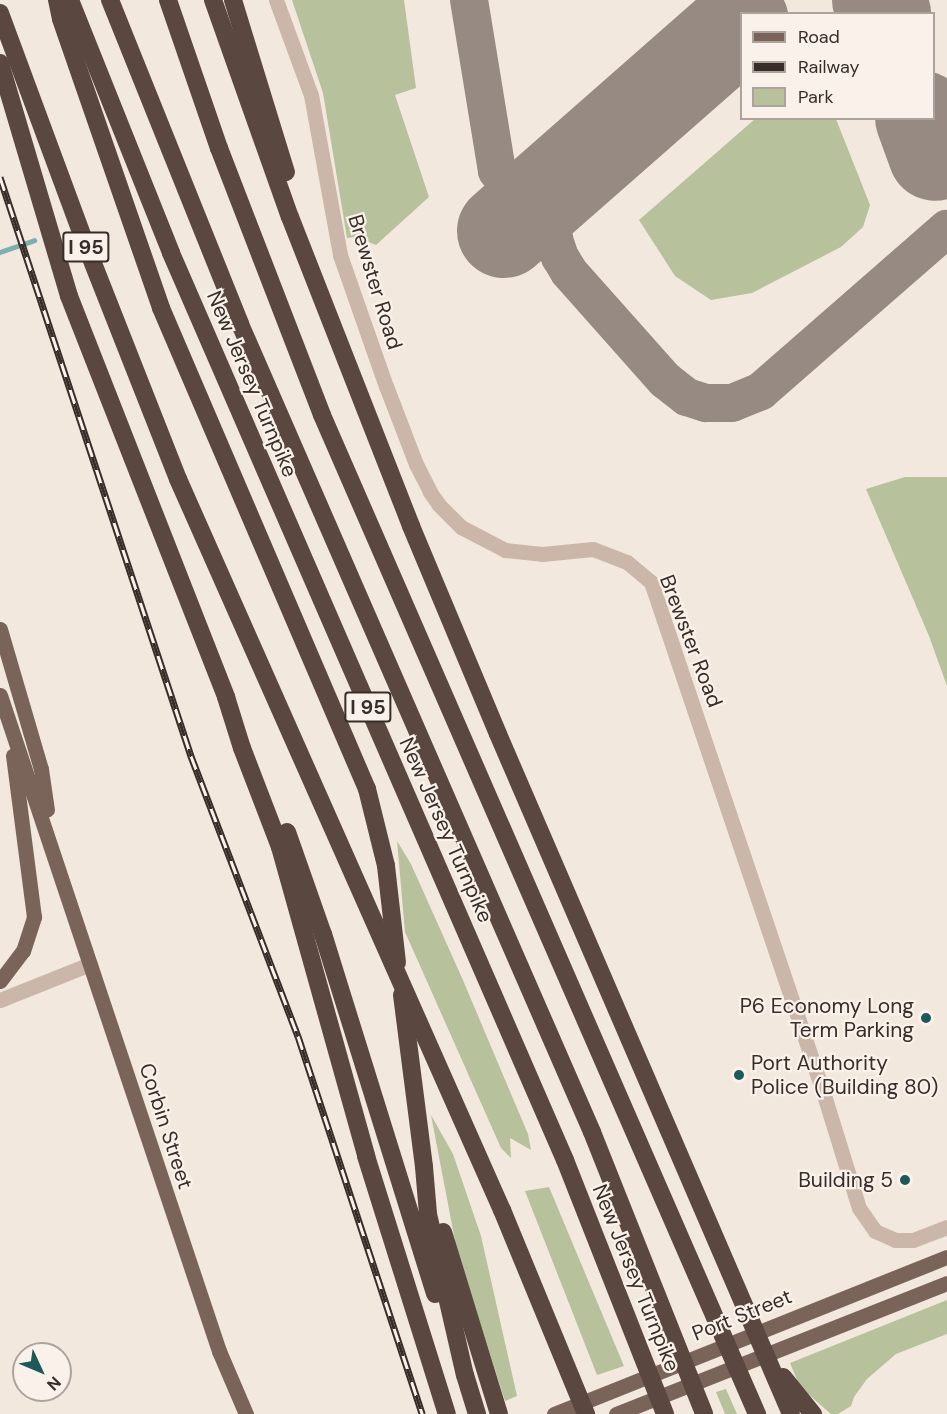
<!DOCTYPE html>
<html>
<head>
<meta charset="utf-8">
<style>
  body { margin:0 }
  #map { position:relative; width:947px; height:1414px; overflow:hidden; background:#f3e8dd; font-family:"DM Sans",sans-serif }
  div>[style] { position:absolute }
  .green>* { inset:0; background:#b7c29d }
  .stream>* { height:4.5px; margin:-2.25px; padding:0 2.25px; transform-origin:2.25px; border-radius:2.25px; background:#7cb0b0 }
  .taxiway>* { height:38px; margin:-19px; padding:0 19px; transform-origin:19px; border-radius:19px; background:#968a83 }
  .runway>* { height:94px; margin:-47px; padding:0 47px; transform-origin:47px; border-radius:47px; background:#968a83 }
  .minor>* { height:15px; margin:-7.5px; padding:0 7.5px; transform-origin:7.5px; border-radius:7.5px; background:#cbb7a9 }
  .major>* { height:15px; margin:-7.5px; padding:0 7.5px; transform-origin:7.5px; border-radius:7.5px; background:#7a645a }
  .highway>* { height:18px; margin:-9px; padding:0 9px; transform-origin:9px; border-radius:9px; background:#594740 }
  .rail>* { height:7px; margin-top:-3.5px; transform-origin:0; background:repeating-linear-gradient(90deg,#faf2ea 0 14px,#382d29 0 28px); box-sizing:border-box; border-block:2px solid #382d29 }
  .dots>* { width:16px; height:16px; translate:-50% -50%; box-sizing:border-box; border:3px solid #faf2ea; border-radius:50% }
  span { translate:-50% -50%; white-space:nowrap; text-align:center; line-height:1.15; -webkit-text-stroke:4.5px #faf2ea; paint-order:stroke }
  .shield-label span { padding:2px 4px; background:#faf2ea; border:2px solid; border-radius:4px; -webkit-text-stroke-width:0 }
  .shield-label { font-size:20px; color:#382d29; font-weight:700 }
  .street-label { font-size:21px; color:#382d29 }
  .poi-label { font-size:21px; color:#382d29 }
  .right { translate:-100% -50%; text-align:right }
  .left { translate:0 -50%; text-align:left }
  .legend { position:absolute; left:740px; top:12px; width:195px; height:108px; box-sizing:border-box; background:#faf2ea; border:2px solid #aca39d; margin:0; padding:8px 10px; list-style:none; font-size:18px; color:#382d29 }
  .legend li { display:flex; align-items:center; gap:12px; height:30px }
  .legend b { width:30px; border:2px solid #aca39d }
  .north { position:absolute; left:12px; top:1342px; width:60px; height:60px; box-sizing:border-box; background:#faf2ea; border:2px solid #aca39d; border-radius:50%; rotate:134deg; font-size:16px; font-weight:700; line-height:24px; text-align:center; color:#382d29 }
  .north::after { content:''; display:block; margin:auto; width:21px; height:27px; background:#1d585a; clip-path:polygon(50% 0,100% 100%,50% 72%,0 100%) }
</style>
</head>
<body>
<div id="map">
  <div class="green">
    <div style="clip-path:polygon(292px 0,404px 0,416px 88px,395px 95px,429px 197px,376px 245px,355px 237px,347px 238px,323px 93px)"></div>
    <div style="clip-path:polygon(755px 119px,836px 119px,870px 205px,863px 227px,841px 247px,752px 293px,711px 300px,675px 276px,639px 220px)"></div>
    <div style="clip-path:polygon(905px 477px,947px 477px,947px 686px,929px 636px,866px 489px)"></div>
    <div style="clip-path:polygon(397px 841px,411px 864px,462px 978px,528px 1134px,531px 1150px,510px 1138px,511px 1158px,501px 1148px,405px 932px)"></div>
    <div style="clip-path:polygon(431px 1115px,453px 1154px,481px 1236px,517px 1396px,505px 1401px,456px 1246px)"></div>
    <div style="clip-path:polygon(549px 1187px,624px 1366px,597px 1375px,525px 1191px)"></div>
    <div style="clip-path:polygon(947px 1300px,947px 1334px,896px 1354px,867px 1379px,854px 1397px,851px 1406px,838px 1414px,831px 1414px,800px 1387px,790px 1363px)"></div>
    <div style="clip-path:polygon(726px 1389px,737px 1414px,725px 1414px,716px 1392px)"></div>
  </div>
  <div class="stream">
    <div style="left:0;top:252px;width:36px;rotate:-19deg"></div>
  </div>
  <div class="taxiway">
    <div style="left:469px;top:0;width:173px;rotate:80.7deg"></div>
    <div style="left:497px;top:171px;width:17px;rotate:50deg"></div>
    <div style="left:508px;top:184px;width:20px;rotate:33deg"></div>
    <div style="left:525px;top:195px;width:25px;rotate:-9deg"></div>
    <div style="left:934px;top:111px;width:16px;rotate:38deg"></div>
    <div style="left:594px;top:153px;width:45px;rotate:132.3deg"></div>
    <div style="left:564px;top:186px;width:17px;rotate:115deg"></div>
    <div style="left:557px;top:201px;width:17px;rotate:107deg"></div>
    <div style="left:552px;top:217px;width:22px;rotate:85deg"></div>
    <div style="left:554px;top:239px;width:19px;rotate:72deg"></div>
    <div style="left:560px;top:257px;width:17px;rotate:59deg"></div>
    <div style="left:569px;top:272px;width:144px;rotate:48.4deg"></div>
    <div style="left:665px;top:380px;width:28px;rotate:38deg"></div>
    <div style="left:687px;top:397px;width:20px;rotate:18deg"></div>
    <div style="left:706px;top:403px;width:26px"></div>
    <div style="left:732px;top:403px;width:31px;rotate:-22deg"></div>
    <div style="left:761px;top:391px;width:247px;rotate:-41.1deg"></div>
  </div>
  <div class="runway">
    <div style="left:879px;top:0;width:15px;rotate:70deg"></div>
    <div style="left:922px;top:118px;width:38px;rotate:70deg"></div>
    <div style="left:504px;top:231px;width:317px;rotate:-41.3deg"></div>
  </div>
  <div class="minor">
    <div style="left:276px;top:0;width:101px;rotate:69.8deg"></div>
    <div style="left:311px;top:95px;width:163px;rotate:79.7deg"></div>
    <div style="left:340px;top:255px;width:139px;rotate:70.7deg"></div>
    <div style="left:386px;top:386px;width:84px;rotate:69deg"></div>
    <div style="left:416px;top:464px;width:31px;rotate:63deg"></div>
    <div style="left:430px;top:492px;width:16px;rotate:55deg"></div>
    <div style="left:439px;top:505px;width:31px;rotate:45deg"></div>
    <div style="left:461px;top:527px;width:50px;rotate:27.6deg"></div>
    <div style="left:505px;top:550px;width:37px;rotate:6deg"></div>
    <div style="left:542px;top:554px;width:51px;rotate:-5.6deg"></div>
    <div style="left:593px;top:549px;width:36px;rotate:21deg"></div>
    <div style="left:627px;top:562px;width:31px;rotate:40deg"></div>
    <div style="left:651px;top:582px;width:541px;rotate:71.36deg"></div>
    <div style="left:824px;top:1095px;width:118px;rotate:72.8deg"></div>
    <div style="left:859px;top:1208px;width:28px;rotate:55deg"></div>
    <div style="left:875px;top:1231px;width:22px;rotate:24deg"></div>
    <div style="left:895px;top:1240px;width:18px"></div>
    <div style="left:913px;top:1240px;width:36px;rotate:-21deg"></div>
    <div style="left:0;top:1000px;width:97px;rotate:-21.8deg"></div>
  </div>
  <div class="major">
    <div style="left:0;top:629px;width:146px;rotate:73.7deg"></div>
    <div style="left:41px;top:769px;width:41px;rotate:81.7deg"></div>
    <div style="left:0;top:695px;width:692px;rotate:71.54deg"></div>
    <div style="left:219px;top:1351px;width:69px;rotate:66.8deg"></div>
    <div style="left:0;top:981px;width:38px;rotate:-53deg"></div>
    <div style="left:23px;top:951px;width:36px;rotate:-72deg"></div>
    <div style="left:34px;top:917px;width:163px;rotate:-97.4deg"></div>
    <div style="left:554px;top:1414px;width:423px;rotate:-21.8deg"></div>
    <div style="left:616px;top:1414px;width:356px;rotate:-21.6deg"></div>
  </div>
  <div class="highway">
    <div style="left:57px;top:0;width:19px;rotate:78deg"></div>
    <div style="left:61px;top:19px;width:306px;rotate:70.9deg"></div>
    <div style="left:161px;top:308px;width:523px;rotate:66.82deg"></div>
    <div style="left:367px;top:789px;width:79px;rotate:76.1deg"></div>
    <div style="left:386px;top:866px;width:97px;rotate:83.5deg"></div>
    <div style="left:70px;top:0;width:272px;rotate:68.2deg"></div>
    <div style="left:171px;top:253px;width:989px;rotate:66.52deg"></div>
    <div style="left:565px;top:1160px;width:273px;rotate:68.5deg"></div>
    <div style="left:110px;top:0;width:349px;rotate:68.1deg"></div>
    <div style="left:240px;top:324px;width:881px;rotate:66.46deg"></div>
    <div style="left:592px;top:1132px;width:303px;rotate:68.3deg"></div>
    <div style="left:168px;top:0;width:157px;rotate:71deg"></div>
    <div style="left:219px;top:148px;width:286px;rotate:68.9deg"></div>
    <div style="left:322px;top:415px;width:1090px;rotate:66.47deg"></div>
    <div style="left:213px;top:0;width:230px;rotate:70.5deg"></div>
    <div style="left:290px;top:217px;width:332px;rotate:68.6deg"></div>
    <div style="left:411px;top:526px;width:225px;rotate:67.3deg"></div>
    <div style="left:498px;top:734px;width:740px;rotate:66.69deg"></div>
    <div style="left:233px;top:0;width:180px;rotate:72.9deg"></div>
    <div style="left:0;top:13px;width:251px;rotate:69.7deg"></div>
    <div style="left:87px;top:248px;width:248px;rotate:68.5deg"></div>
    <div style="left:178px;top:479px;width:800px;rotate:66.1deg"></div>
    <div style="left:502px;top:1210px;width:221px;rotate:67.6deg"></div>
    <div style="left:0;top:63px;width:243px;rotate:73.5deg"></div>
    <div style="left:69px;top:296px;width:431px;rotate:68.6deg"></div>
    <div style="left:226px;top:697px;width:53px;rotate:72.6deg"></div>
    <div style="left:242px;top:748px;width:106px;rotate:69deg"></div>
    <div style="left:280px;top:847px;width:321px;rotate:74.4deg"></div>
    <div style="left:366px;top:1156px;width:270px;rotate:72.6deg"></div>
    <div style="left:287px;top:832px;width:108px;rotate:70.6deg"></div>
    <div style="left:323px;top:934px;width:377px;rotate:72.7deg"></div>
    <div style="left:402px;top:995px;width:173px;rotate:82.7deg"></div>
    <div style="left:424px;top:1167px;width:47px;rotate:85.1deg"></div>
    <div style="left:428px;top:1214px;width:165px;rotate:77.1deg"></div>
    <div style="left:465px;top:1375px;width:41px;rotate:72.9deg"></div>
    <div style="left:443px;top:1232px;width:190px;rotate:72.9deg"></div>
    <div style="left:783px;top:1377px;width:48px;rotate:51deg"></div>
  </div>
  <div class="rail">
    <div style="left:0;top:177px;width:610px;rotate:71.74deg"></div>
    <div style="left:191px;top:756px;width:300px;rotate:69.1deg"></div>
    <div style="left:298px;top:1036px;width:398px;rotate:71.8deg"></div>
  </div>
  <div class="dots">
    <div style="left:926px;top:1018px;background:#1d585a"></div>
    <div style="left:739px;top:1075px;background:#1d585a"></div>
    <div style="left:905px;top:1180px;background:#1d585a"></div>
  </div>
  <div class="shield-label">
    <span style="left:86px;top:247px">I 95</span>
    <span style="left:368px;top:707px">I 95</span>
  </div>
  <div class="street-label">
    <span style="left:375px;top:282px;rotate:73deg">Brewster Road</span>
    <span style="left:252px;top:384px;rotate:67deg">New Jersey Turnpike</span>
    <span style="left:691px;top:641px;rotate:69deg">Brewster Road</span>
    <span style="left:446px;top:830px;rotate:66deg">New Jersey Turnpike</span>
    <span style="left:166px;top:1126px;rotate:72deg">Corbin Street</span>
    <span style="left:636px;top:1278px;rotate:68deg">New Jersey Turnpike</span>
    <span style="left:742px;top:1315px;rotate:-22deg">Port Street</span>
  </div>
  <div class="poi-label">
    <span class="right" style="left:914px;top:1018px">P6 Economy Long<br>Term Parking</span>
    <span class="left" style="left:751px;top:1075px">Port Authority<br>Police (Building 80)</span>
    <span class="right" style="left:893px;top:1180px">Building 5</span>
  </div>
  <ul class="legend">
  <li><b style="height:8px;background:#7a645a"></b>Road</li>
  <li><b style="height:8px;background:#382d29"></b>Railway</li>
  <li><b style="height:16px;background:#b7c29d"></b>Park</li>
  </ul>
  <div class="north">N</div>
</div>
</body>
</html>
